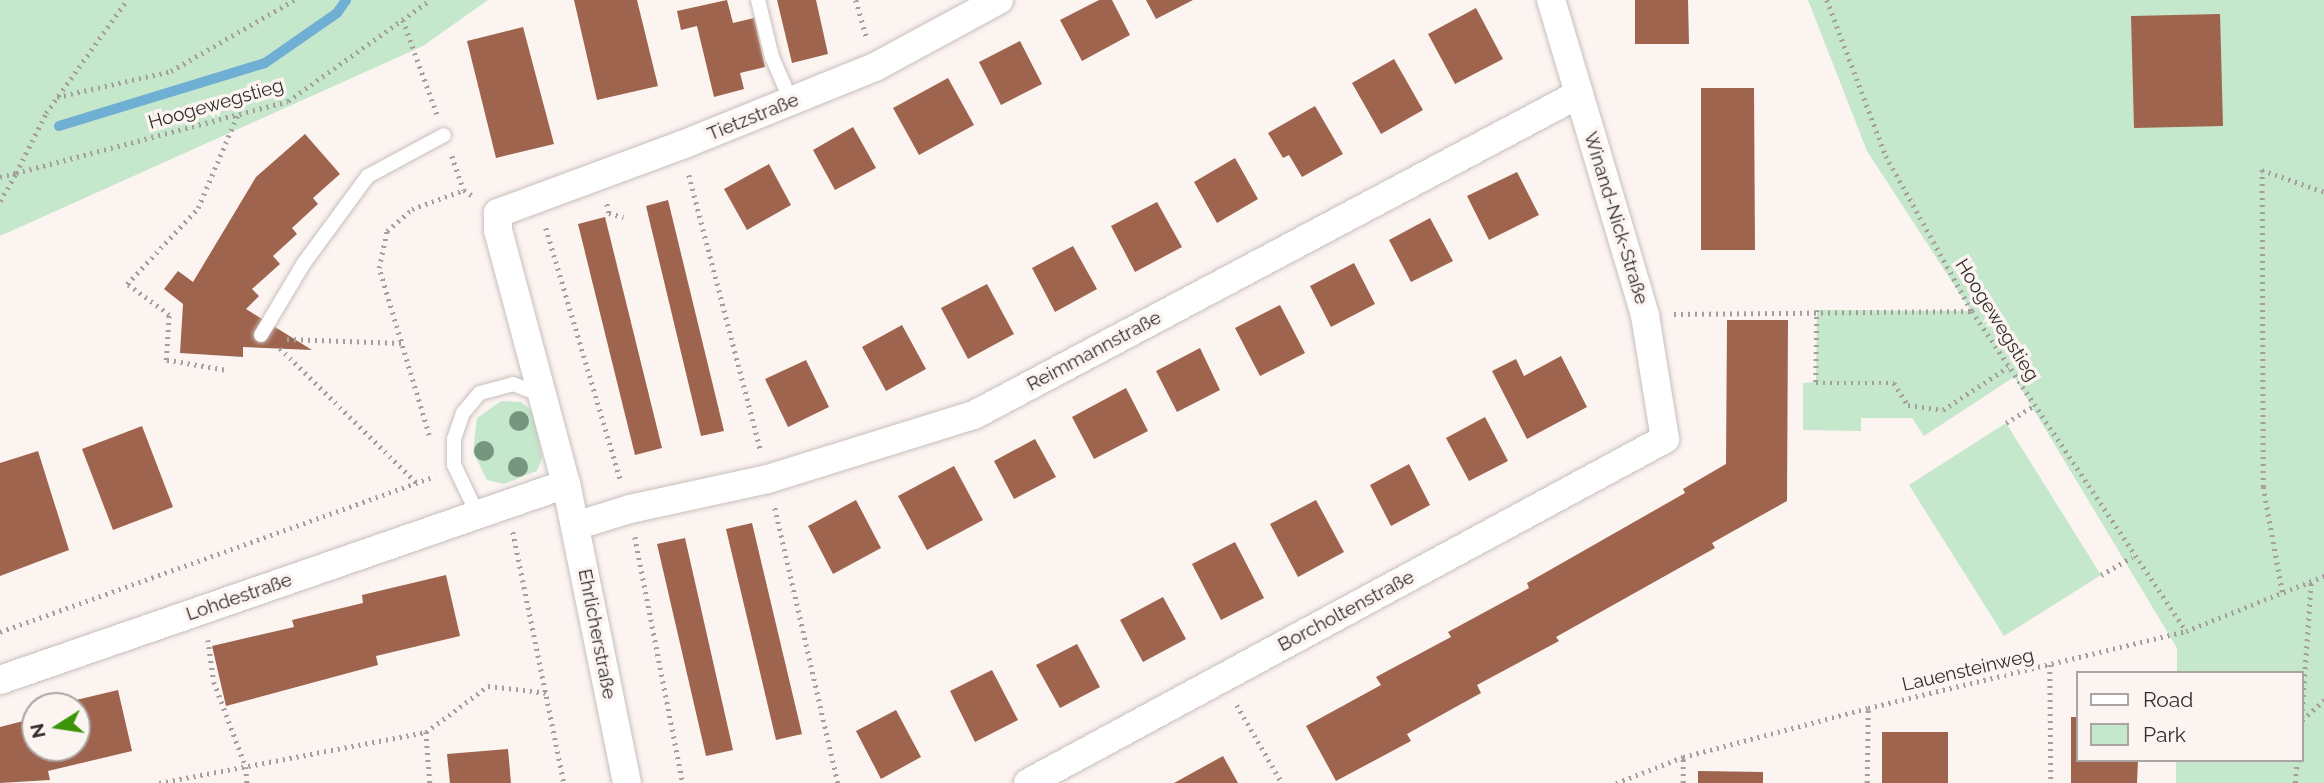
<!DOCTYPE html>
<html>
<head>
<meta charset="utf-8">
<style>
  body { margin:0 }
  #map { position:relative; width:2324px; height:783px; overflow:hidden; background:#fcf4f1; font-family:Raleway,sans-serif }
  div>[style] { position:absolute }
  .green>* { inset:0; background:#c5e7cb }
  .stream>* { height:10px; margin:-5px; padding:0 5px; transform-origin:5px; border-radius:5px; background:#70afd4 }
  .building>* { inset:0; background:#9f644d }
  .path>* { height:4.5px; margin-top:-2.25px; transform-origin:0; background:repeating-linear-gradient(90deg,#a49e9c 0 2px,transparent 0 7px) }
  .roads { filter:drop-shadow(0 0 2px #c7bfbc) drop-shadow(0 0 2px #c7bfbc) }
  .service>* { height:14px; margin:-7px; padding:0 7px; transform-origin:7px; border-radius:7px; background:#fff }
  .minor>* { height:28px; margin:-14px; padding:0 14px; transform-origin:14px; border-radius:14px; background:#fff }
  .trees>* { width:20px; height:20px; margin:-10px; border-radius:50%; background:#76967f }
  span { translate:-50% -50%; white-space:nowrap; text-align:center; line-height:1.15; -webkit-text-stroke:7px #fcf4f1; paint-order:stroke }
  .street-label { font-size:19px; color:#302d2c }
  .legend { position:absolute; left:2076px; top:671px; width:228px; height:91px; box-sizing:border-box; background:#fcf4f1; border:2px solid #aaa4a2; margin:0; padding:9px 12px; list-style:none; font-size:21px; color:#302d2c }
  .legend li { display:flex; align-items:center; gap:14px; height:35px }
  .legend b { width:35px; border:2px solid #aaa4a2 }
  .north { position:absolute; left:21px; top:692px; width:70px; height:70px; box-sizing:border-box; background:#fcf4f1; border:2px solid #aaa4a2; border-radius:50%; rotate:258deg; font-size:19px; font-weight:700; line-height:28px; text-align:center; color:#302d2c }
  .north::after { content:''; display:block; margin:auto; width:24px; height:32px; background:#3b940a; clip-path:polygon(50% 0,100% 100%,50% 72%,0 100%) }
</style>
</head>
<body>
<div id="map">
  <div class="green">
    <div style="clip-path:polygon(0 0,488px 0,423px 46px,0 236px)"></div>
    <div style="clip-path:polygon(1808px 0,2324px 0,2324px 783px,2176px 783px,2176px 760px,2301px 760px,2301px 673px,2177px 673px,2177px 648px,2014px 377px,1924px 436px,1912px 418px,1861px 418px,1861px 431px,1803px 430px,1803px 383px,1816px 382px,1817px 310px,1971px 311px,1867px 151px)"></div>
    <div style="clip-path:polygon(501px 401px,521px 402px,533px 412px,542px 458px,537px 471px,504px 484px,487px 480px,473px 452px,477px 418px)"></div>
    <div style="clip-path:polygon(2006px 423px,2101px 575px,2004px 636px,1909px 485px)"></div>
  </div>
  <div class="stream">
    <div style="left:59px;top:126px;width:215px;rotate:-17deg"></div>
    <div style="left:265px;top:63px;width:88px;rotate:-34.8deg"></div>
    <div style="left:337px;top:13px;width:16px;rotate:-55deg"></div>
  </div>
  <div class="building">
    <div style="clip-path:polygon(574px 0,637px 0,658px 86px,597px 100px)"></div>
    <div style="clip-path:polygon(727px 0,733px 23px,754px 18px,765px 67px,740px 73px,744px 89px,714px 97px,697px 26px,681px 30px,677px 11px)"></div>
    <div style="clip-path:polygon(777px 0,816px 0,828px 54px,792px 63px)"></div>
    <div style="clip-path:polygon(1099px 0,1112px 0,1130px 35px,1082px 61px,1060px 20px)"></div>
    <div style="clip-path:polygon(1146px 0,1193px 0,1156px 19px)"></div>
    <div style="clip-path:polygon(1635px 0,1688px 0,1689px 44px,1635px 44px)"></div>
    <div style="clip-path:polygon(1476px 8px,1503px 59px,1455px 84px,1428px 34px)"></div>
    <div style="clip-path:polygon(2220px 14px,2223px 126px,2134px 128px,2131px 16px)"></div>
    <div style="clip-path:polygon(523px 27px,554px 144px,496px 158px,467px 41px)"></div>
    <div style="clip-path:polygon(1020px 41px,1042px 84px,1001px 105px,979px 62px)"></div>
    <div style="clip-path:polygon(1394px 59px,1423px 110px,1381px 134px,1352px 83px)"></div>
    <div style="clip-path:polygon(948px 78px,974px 125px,919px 155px,893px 108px)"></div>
    <div style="clip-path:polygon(1701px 88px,1754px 88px,1755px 250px,1701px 250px)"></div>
    <div style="clip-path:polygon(1315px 106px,1343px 154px,1302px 177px,1289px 155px,1283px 158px,1268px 133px)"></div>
    <div style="clip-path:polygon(853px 127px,876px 168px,835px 190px,813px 150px)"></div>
    <div style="clip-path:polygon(305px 134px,340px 174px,313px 198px,318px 204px,292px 228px,297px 234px,273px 256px,280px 264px,252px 289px,259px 296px,246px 309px,312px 350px,243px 347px,243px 357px,180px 353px,183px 304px,164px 289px,178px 271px,193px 282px,256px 177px)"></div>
    <div style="clip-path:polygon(1235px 158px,1258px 199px,1217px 223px,1194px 182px)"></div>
    <div style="clip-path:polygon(769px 164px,791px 205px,747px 230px,724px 189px)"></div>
    <div style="clip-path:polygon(1517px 172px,1539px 215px,1489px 240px,1467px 196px)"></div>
    <div style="clip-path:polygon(668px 200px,724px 431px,701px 436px,646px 206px)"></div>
    <div style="clip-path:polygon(1157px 202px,1182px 247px,1135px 272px,1111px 226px)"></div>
    <div style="clip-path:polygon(605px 217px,662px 448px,635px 455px,578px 224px)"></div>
    <div style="clip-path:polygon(1430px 218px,1453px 261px,1411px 282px,1389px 240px)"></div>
    <div style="clip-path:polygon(1073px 246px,1097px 289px,1055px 312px,1032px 268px)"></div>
    <div style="clip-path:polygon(1354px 263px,1375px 304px,1331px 327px,1310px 286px)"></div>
    <div style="clip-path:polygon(987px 284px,1014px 334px,968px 359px,941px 308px)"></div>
    <div style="clip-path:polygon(1280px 305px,1305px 353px,1260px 376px,1235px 328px)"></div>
    <div style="clip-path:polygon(1727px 320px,1788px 320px,1787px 501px,1712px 543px,1715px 548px,1556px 637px,1559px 641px,1477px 685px,1481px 693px,1407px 734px,1411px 741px,1336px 781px,1306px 726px,1381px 685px,1376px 677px,1451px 637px,1448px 632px,1529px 588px,1527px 583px,1685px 493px,1683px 489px,1726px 464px)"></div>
    <div style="clip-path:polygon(902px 325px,926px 369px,886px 391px,862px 347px)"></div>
    <div style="clip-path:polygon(1200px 348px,1220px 390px,1177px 412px,1156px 371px)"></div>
    <div style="clip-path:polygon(1561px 356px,1587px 407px,1527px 439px,1492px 371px,1516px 359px,1524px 376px)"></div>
    <div style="clip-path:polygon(806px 360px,829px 407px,788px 427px,765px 379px)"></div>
    <div style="clip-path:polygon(1126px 388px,1148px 431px,1094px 459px,1072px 417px)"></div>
    <div style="clip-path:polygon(1485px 417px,1508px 461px,1469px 481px,1446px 438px)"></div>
    <div style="clip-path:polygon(142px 426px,173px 507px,113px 530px,82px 449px)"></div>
    <div style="clip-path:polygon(1035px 439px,1056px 477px,1014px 499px,994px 461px)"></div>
    <div style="clip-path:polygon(38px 451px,69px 550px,0 576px,0 463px)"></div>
    <div style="clip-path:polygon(1409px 464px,1430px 505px,1391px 526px,1370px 485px)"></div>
    <div style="clip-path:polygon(954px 466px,983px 520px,927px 550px,898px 496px)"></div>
    <div style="clip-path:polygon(856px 500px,881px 548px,833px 574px,808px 526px)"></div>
    <div style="clip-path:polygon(1316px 500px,1344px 552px,1298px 577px,1270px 524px)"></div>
    <div style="clip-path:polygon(752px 523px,802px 734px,776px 740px,726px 529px)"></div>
    <div style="clip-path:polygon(685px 538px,733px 750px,706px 756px,657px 544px)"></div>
    <div style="clip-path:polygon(1235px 542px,1264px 598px,1221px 620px,1192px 564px)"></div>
    <div style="clip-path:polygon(446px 575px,460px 636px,376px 656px,378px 665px,226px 706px,212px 646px,294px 627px,292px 620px,363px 603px,362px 595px)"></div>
    <div style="clip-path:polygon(1163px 597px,1186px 639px,1143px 662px,1120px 620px)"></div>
    <div style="clip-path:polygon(1077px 644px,1100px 687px,1060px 708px,1036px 665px)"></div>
    <div style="clip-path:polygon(992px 670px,1018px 720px,975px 742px,950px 691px)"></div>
    <div style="clip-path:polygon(118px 690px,132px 751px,48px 771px,50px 780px,0 783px,0 727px,35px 718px,35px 748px,77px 748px,77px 706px,55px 705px)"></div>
    <div style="clip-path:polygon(896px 710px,921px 757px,881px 779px,856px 731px)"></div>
    <div style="clip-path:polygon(2071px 717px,2077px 717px,2077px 760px,2138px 760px,2137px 783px,2071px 783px)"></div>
    <div style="clip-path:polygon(1882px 732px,1948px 732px,1948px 783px,1882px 783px)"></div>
    <div style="clip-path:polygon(508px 749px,511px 783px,450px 783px,447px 754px)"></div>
    <div style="clip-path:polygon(1223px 756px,1238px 783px,1174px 783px)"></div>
    <div style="clip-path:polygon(1698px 771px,1763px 772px,1763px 783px,1698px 783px)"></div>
  </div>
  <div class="path">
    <div style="left:856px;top:0;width:41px;rotate:74.2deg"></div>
    <div style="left:1827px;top:0;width:167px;rotate:69.3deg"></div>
    <div style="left:1886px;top:156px;width:177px;rotate:61deg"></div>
    <div style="left:1972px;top:311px;width:385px;rotate:56.2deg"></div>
    <div style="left:403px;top:20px;width:100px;rotate:70.1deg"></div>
    <div style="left:57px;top:97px;width:117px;rotate:-12.8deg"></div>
    <div style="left:171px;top:71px;width:142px;rotate:-30deg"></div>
    <div style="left:452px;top:156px;width:36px;rotate:71deg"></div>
    <div style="left:464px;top:190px;width:11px;rotate:34deg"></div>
    <div style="left:689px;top:175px;width:286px;rotate:75.4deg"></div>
    <div style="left:0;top:177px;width:16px;rotate:-14deg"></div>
    <div style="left:16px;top:173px;width:67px;rotate:-63.4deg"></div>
    <div style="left:46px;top:113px;width:139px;rotate:-54.4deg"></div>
    <div style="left:0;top:201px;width:32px;rotate:-60deg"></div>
    <div style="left:16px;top:173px;width:281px;rotate:-14.8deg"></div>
    <div style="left:288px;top:101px;width:174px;rotate:-35.4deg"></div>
    <div style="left:607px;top:204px;width:9px;rotate:77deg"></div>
    <div style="left:609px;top:213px;width:15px;rotate:16deg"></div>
    <div style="left:546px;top:228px;width:264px;rotate:73.5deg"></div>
    <div style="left:1817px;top:310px;width:73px;rotate:90.8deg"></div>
    <div style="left:1816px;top:383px;width:78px"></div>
    <div style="left:1894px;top:383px;width:26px;rotate:58deg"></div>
    <div style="left:1908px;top:405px;width:35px;rotate:8deg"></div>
    <div style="left:1943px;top:410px;width:78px;rotate:-33.5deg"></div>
    <div style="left:1674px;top:314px;width:298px;rotate:-0.6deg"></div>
    <div style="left:287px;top:339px;width:115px;rotate:2deg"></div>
    <div style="left:280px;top:348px;width:195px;rotate:44.6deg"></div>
    <div style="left:224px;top:370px;width:59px;rotate:-170.2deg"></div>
    <div style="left:166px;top:360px;width:45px;rotate:-86.2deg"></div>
    <div style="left:169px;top:315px;width:52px;rotate:-143.6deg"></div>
    <div style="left:127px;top:284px;width:104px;rotate:-46.9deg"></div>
    <div style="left:198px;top:208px;width:100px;rotate:-67deg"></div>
    <div style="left:2006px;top:423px;width:32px;rotate:-32deg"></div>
    <div style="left:429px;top:435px;width:174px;rotate:-106.7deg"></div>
    <div style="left:379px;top:268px;width:38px;rotate:-78deg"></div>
    <div style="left:387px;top:231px;width:33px;rotate:-41deg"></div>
    <div style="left:412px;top:209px;width:55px;rotate:-20.1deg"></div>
    <div style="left:775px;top:508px;width:282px;rotate:77.1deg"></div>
    <div style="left:513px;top:532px;width:256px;rotate:78.5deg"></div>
    <div style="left:635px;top:537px;width:251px;rotate:79deg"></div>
    <div style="left:2101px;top:575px;width:36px;rotate:-30deg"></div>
    <div style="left:2282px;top:592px;width:107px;rotate:-100.3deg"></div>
    <div style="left:2263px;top:487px;width:317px;rotate:-90.2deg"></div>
    <div style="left:2262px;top:170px;width:66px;rotate:19.5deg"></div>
    <div style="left:0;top:632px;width:462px;rotate:-19.7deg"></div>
    <div style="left:208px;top:640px;width:42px;rotate:81.9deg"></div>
    <div style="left:214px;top:682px;width:91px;rotate:69.4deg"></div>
    <div style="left:246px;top:767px;width:16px;rotate:86deg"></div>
    <div style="left:2050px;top:665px;width:118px;rotate:89.5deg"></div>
    <div style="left:1237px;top:705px;width:90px;rotate:60deg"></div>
    <div style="left:2302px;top:720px;width:30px;rotate:-42deg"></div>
    <div style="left:2301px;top:725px;width:144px;rotate:-86deg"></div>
    <div style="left:426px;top:732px;width:51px;rotate:85.5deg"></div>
    <div style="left:159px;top:783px;width:272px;rotate:-10.8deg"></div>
    <div style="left:426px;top:732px;width:77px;rotate:-36.6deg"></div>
    <div style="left:488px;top:686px;width:61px;rotate:6.5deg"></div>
    <div style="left:1616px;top:783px;width:72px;rotate:-21.2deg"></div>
    <div style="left:1683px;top:757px;width:191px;rotate:-14.8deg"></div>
    <div style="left:1868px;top:708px;width:327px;rotate:-13.6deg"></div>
    <div style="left:2186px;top:631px;width:149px;rotate:-21.7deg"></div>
    <div style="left:1683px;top:783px;width:26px;rotate:-90deg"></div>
    <div style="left:1867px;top:783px;width:75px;rotate:-89.2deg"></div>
    <div style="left:2295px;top:783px;width:23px;rotate:-85deg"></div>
  </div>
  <div class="roads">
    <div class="service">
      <div style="left:758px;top:0;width:59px;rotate:76.2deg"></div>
      <div style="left:772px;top:57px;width:48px;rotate:66.6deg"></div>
      <div style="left:261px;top:335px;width:84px;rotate:-59.2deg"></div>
      <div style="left:304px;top:263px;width:108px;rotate:-53.7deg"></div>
      <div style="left:368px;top:176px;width:86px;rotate:-28.3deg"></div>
      <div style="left:478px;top:515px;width:55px;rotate:-115.6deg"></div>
      <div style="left:454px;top:465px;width:26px;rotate:-90deg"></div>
      <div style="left:454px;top:439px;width:28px;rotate:-71deg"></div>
      <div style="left:463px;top:413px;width:26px;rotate:-50deg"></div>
      <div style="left:480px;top:393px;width:34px;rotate:-15deg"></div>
      <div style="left:513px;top:384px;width:30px;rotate:21deg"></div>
    </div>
    <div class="minor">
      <div style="left:575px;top:526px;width:58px;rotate:-17.2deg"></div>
      <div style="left:630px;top:509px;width:141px;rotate:-12.3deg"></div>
      <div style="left:768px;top:479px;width:216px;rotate:-17.3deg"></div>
      <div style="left:974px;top:415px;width:685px;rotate:-27.95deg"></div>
      <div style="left:0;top:680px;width:599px;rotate:-19.1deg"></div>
      <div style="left:627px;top:783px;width:305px;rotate:-101.5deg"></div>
      <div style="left:566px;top:484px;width:263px;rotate:-105deg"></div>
      <div style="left:498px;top:230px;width:17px;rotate:-90deg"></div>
      <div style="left:498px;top:213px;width:196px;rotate:-20.3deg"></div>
      <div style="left:682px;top:145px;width:208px;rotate:-22deg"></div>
      <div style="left:875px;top:67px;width:141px;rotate:-28.4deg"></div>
      <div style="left:1028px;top:783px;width:724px;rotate:-28.37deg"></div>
      <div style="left:1665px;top:439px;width:126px;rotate:-99.2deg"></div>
      <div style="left:1645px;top:315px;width:329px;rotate:-106.6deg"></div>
    </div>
  </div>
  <div class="trees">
    <div style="left:519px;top:421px"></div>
    <div style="left:484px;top:451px"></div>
    <div style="left:518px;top:467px"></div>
  </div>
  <div class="street-label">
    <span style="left:216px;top:104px;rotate:-16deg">Hoogewegstieg</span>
    <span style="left:753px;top:117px;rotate:-22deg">Tietzstraße</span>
    <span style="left:1616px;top:218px;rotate:73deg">Winand-Nick-Straße</span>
    <span style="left:1997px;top:320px;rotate:58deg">Hoogewegstieg</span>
    <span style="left:1094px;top:351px;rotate:-28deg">Reimmannstraße</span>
    <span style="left:239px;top:597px;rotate:-19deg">Lohdestraße</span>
    <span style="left:1346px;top:611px;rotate:-28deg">Borcholtenstraße</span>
    <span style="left:597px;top:634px;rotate:79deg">Ehrlicherstraße</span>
    <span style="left:1968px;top:670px;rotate:-13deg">Lauensteinweg</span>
  </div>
  <ul class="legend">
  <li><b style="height:9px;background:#fff"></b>Road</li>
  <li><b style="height:19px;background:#c5e7cb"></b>Park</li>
  </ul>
  <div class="north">N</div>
</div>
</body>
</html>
